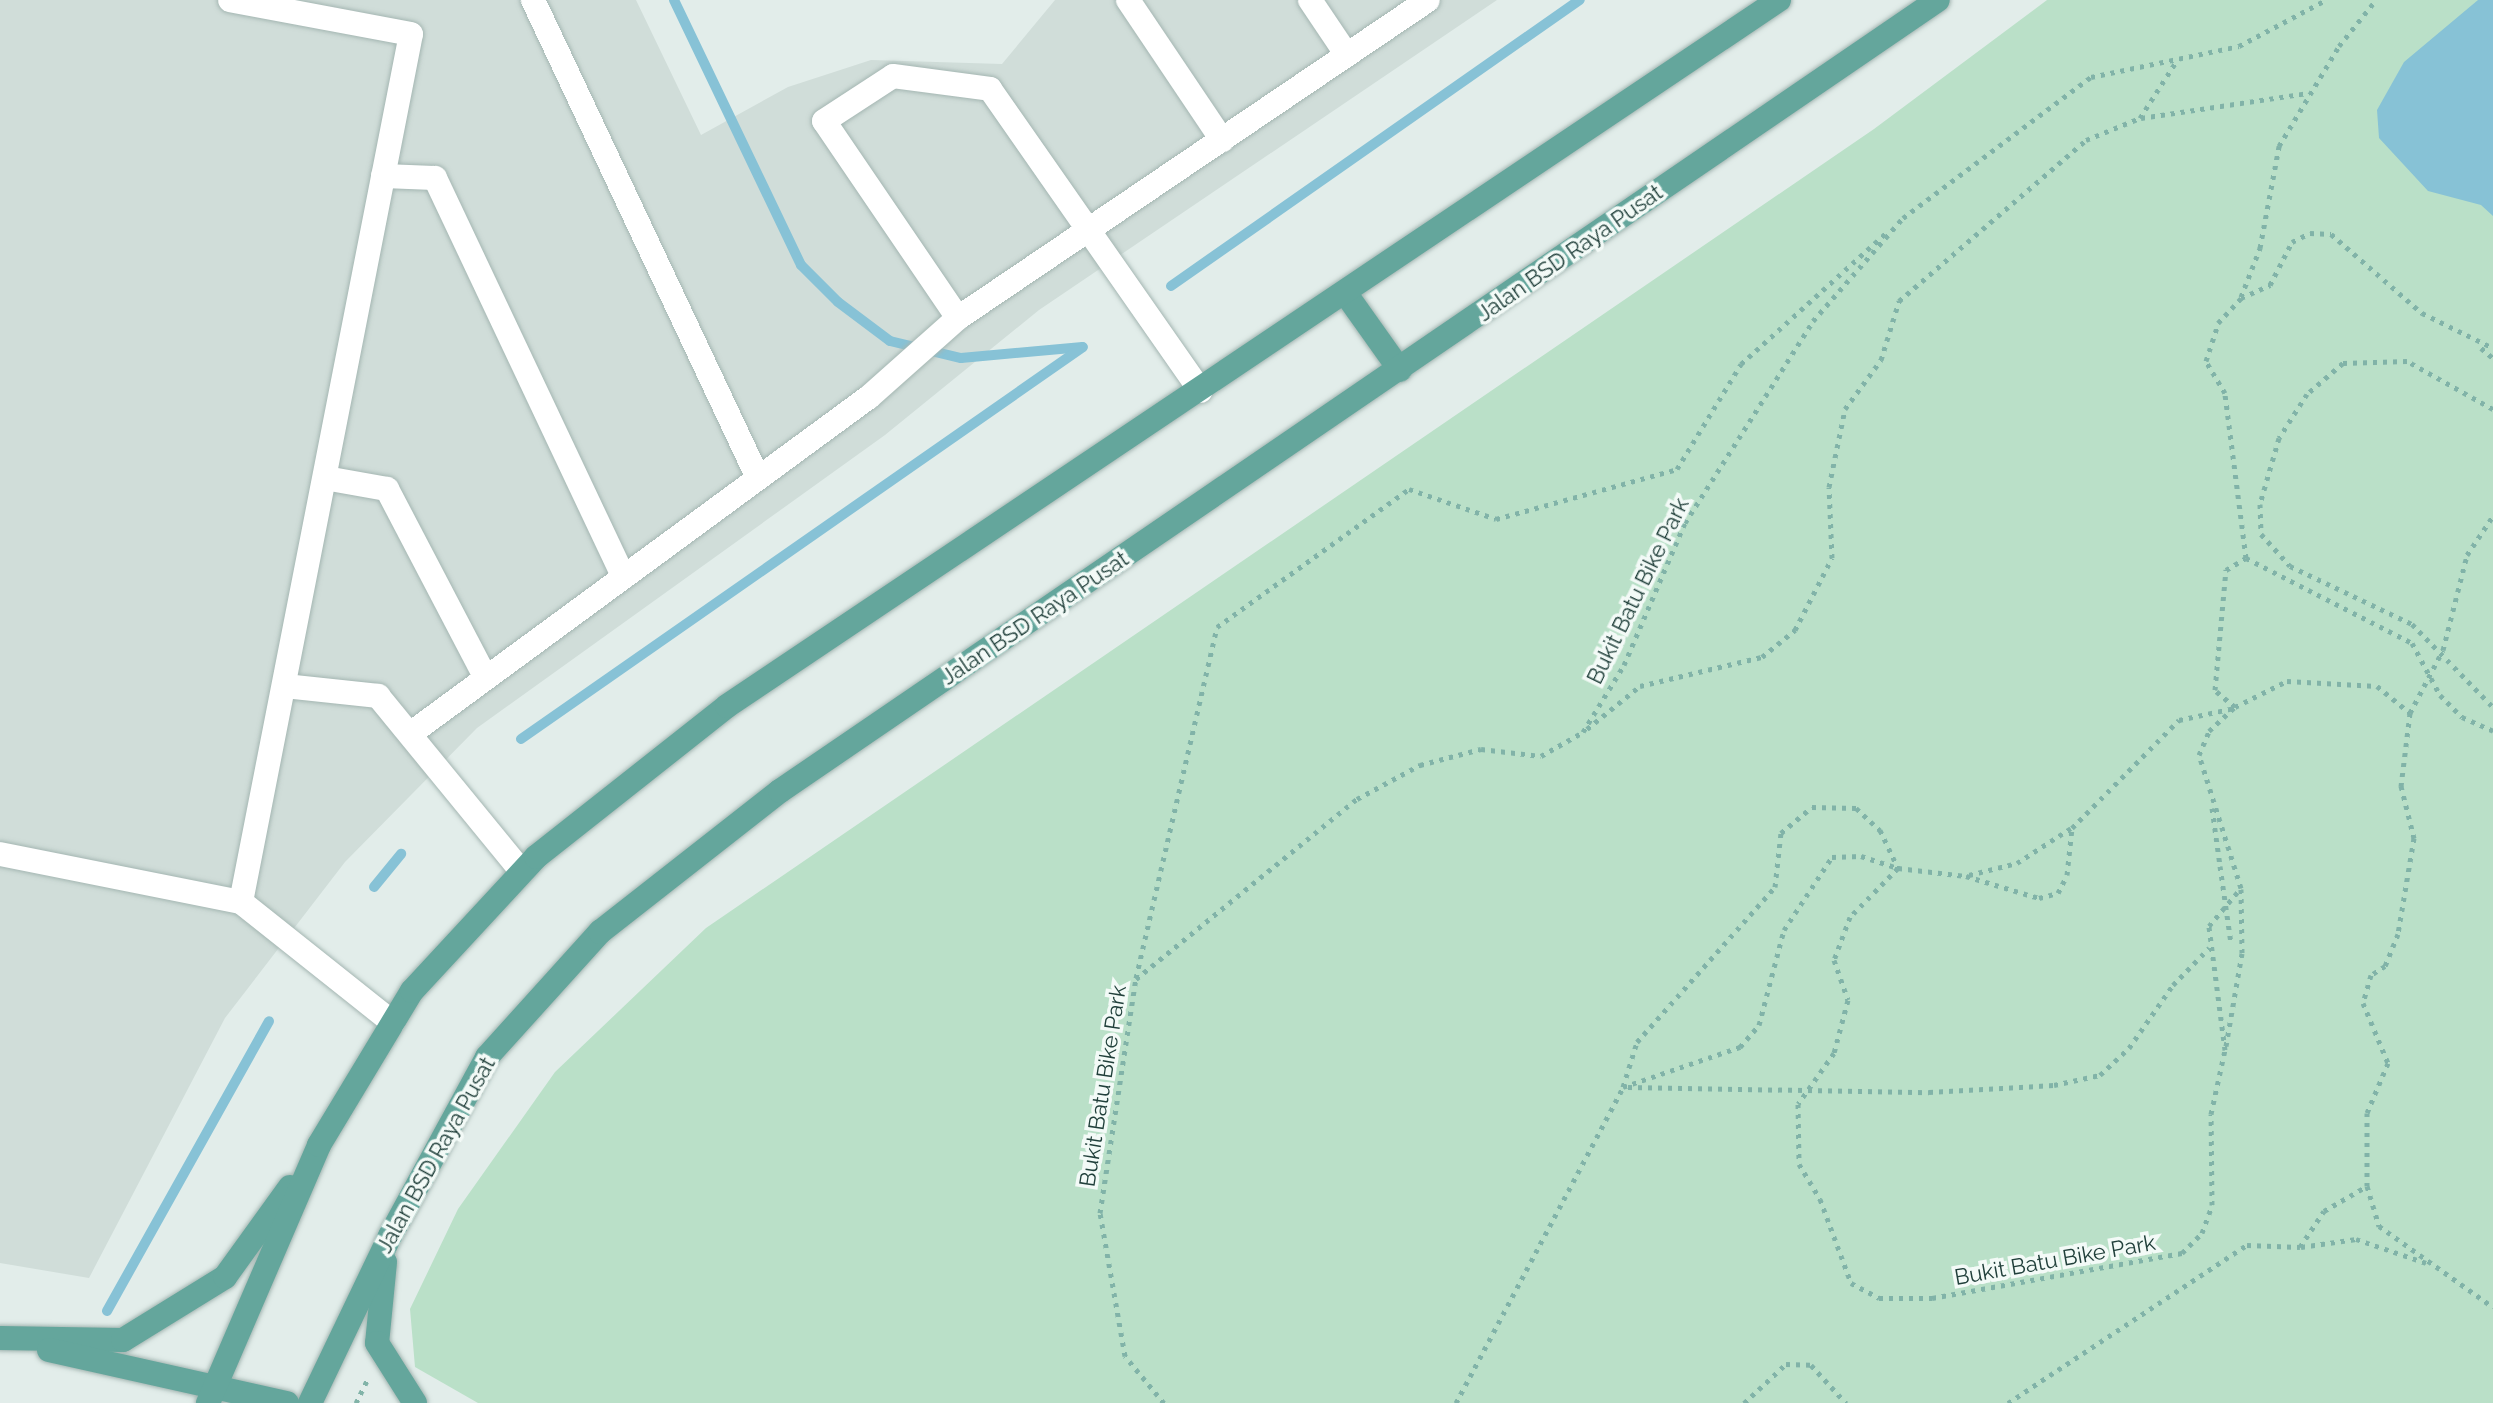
<!DOCTYPE html>
<html>
<head>
<meta charset="utf-8">
<style>
  body { margin:0 }
  #map { position:relative; width:2493px; height:1403px; overflow:hidden; background:#e2edea; font-family:Raleway,sans-serif }
  div>[style] { position:absolute }
  .built>* { inset:0; background:#d0ddd9 }
  .green>* { inset:0; background:#bae0c8 }
  .water>* { inset:0; background:#87c2d6 }
  .stream>* { height:10px; margin:-5px; padding:0 5px; transform-origin:5px; border-radius:5px; background:#87c2d6 }
  .path>* { height:5px; margin-top:-2.5px; transform-origin:0; background:repeating-linear-gradient(90deg,#81b3a8 0 4px,transparent 0 10px) }
  .roads { filter:drop-shadow(0 0 2px #a4b6b2) drop-shadow(0 0 2px #a4b6b2) }
  .minor>* { height:24px; margin:-12px; padding:0 12px; transform-origin:12px; border-radius:12px; background:#fff }
  .major>* { height:24px; margin:-12px; padding:0 12px; transform-origin:12px; border-radius:12px; background:#64a69c }
  .path-bridge>* { height:5px; margin-top:-2.5px; transform-origin:0; background:repeating-linear-gradient(90deg,#81b3a8 0 4px,transparent 0 10px) }
  span { translate:-50% -50%; white-space:nowrap; text-align:center; line-height:1.15; -webkit-text-stroke:7px #f3faf7; paint-order:stroke }
  .street-label { font-size:22px; color:#21403b }
</style>
</head>
<body>
<div id="map">
  <div class="built">
    <div style="clip-path:polygon(0 0,636px 0,701px 135px,788px 87px,871px 60px,1002px 64px,1055px 0,1497px 0,1039px 310px,885px 435px,477px 728px,345px 862px,225px 1018px,89px 1278px,0 1263px)"></div>
  </div>
  <div class="green">
    <div style="clip-path:polygon(2047px 0,2493px 0,2493px 1403px,478px 1403px,415px 1367px,410px 1309px,458px 1209px,555px 1072px,706px 928px,1874px 129px)"></div>
  </div>
  <div class="water">
    <div style="clip-path:polygon(2478px 0,2493px 0,2493px 216px,2481px 205px,2428px 191px,2379px 138px,2377px 110px,2404px 62px)"></div>
  </div>
  <div class="stream">
    <div style="left:674px;top:0;width:294px;rotate:64.4deg"></div>
    <div style="left:801px;top:265px;width:52px;rotate:45deg"></div>
    <div style="left:838px;top:302px;width:65px;rotate:36.9deg"></div>
    <div style="left:890px;top:341px;width:73px;rotate:13.5deg"></div>
    <div style="left:961px;top:358px;width:122px;rotate:-5.2deg"></div>
    <div style="left:1171px;top:286px;width:499px;rotate:-35deg"></div>
    <div style="left:521px;top:739px;width:685px;rotate:-34.9deg"></div>
    <div style="left:374px;top:887px;width:43px;rotate:-50.7deg"></div>
    <div style="left:107px;top:1311px;width:332px;rotate:-60.8deg"></div>
  </div>
  <div class="path">
    <div style="left:2141px;top:118px;width:170px;rotate:-8.5deg"></div>
    <div style="left:2241px;top:297px;width:53px;rotate:-68.8deg"></div>
    <div style="left:2260px;top:248px;width:104px;rotate:-79.4deg"></div>
    <div style="left:2279px;top:146px;width:117px;rotate:-59deg"></div>
    <div style="left:2339px;top:46px;width:59px;rotate:-51.2deg"></div>
    <div style="left:2481px;top:348px;width:16px;rotate:40deg"></div>
    <div style="left:2493px;top:409px;width:98px;rotate:-150.8deg"></div>
    <div style="left:2407px;top:361px;width:64px;rotate:178.2deg"></div>
    <div style="left:2343px;top:363px;width:48px;rotate:139.3deg"></div>
    <div style="left:2307px;top:394px;width:52px;rotate:122.5deg"></div>
    <div style="left:2279px;top:438px;width:69px;rotate:106.1deg"></div>
    <div style="left:2260px;top:504px;width:30px;rotate:88deg"></div>
    <div style="left:2261px;top:534px;width:43px;rotate:47.8deg"></div>
    <div style="left:2290px;top:566px;width:135px;rotate:25.4deg"></div>
    <div style="left:2412px;top:624px;width:116px;rotate:45.7deg"></div>
    <div style="left:2246px;top:558px;width:166px;rotate:-97.3deg"></div>
    <div style="left:2225px;top:393px;width:37px;rotate:-121deg"></div>
    <div style="left:2206px;top:361px;width:40px;rotate:-72deg"></div>
    <div style="left:2218px;top:323px;width:34px;rotate:-47deg"></div>
    <div style="left:2241px;top:298px;width:32px;rotate:-24deg"></div>
    <div style="left:2270px;top:285px;width:48px;rotate:-62.9deg"></div>
    <div style="left:2292px;top:242px;width:20px;rotate:-27deg"></div>
    <div style="left:2310px;top:233px;width:21px;rotate:3deg"></div>
    <div style="left:2331px;top:234px;width:121px;rotate:41deg"></div>
    <div style="left:2422px;top:313px;width:79px;rotate:26.2deg"></div>
    <div style="left:2246px;top:558px;width:186px;rotate:27.1deg"></div>
    <div style="left:2412px;top:643px;width:59px;rotate:61.7deg"></div>
    <div style="left:2440px;top:695px;width:31px;rotate:45deg"></div>
    <div style="left:2462px;top:717px;width:34px;rotate:24deg"></div>
    <div style="left:2235px;top:707px;width:26px;rotate:-140deg"></div>
    <div style="left:2215px;top:690px;width:121px;rotate:-84.8deg"></div>
    <div style="left:2226px;top:570px;width:23px;rotate:-31deg"></div>
    <div style="left:2410px;top:713px;width:71px;rotate:-62.4deg"></div>
    <div style="left:2443px;top:650px;width:98px;rotate:-75.8deg"></div>
    <div style="left:2467px;top:555px;width:47px;rotate:-56.3deg"></div>
    <div style="left:1587px;top:729px;width:68px;rotate:-39.1deg"></div>
    <div style="left:1640px;top:686px;width:125px;rotate:-13.4deg"></div>
    <div style="left:1762px;top:657px;width:43px;rotate:-39.3deg"></div>
    <div style="left:1795px;top:630px;width:81px;rotate:-62.8deg"></div>
    <div style="left:1832px;top:558px;width:71px;rotate:-92.4deg"></div>
    <div style="left:1829px;top:487px;width:80px;rotate:-78.4deg"></div>
    <div style="left:1845px;top:409px;width:61px;rotate:-53.7deg"></div>
    <div style="left:1881px;top:360px;width:62px;rotate:-73deg"></div>
    <div style="left:1899px;top:301px;width:247px;rotate:-40.7deg"></div>
    <div style="left:2086px;top:140px;width:58px;rotate:-22.2deg"></div>
    <div style="left:2140px;top:118px;width:67px;rotate:-57.3deg"></div>
    <div style="left:2212px;top:808px;width:59px;rotate:82.1deg"></div>
    <div style="left:1969px;top:875px;width:49px;rotate:-14deg"></div>
    <div style="left:2017px;top:863px;width:64px;rotate:-32.9deg"></div>
    <div style="left:1136px;top:978px;width:360px;rotate:-77deg"></div>
    <div style="left:1217px;top:627px;width:236px;rotate:-35.7deg"></div>
    <div style="left:1409px;top:489px;width:92px;rotate:19deg"></div>
    <div style="left:1496px;top:519px;width:188px;rotate:-15.4deg"></div>
    <div style="left:1677px;top:469px;width:123px;rotate:-58.6deg"></div>
    <div style="left:1741px;top:364px;width:195px;rotate:-42.1deg"></div>
    <div style="left:2226px;top:1046px;width:94px;rotate:-80.2deg"></div>
    <div style="left:2242px;top:953px;width:64px;rotate:-90.9deg"></div>
    <div style="left:1623px;top:1087px;width:124px;rotate:-18.9deg"></div>
    <div style="left:1740px;top:1047px;width:29px;rotate:-49deg"></div>
    <div style="left:1759px;top:1025px;width:98px;rotate:-75.3deg"></div>
    <div style="left:1784px;top:930px;width:87px;rotate:-56.7deg"></div>
    <div style="left:1832px;top:857px;width:29px;rotate:-2deg"></div>
    <div style="left:1861px;top:856px;width:39px;rotate:18deg"></div>
    <div style="left:1898px;top:868px;width:69px;rotate:134.4deg"></div>
    <div style="left:1850px;top:917px;width:46px;rotate:110.4deg"></div>
    <div style="left:1834px;top:960px;width:42px;rotate:70.7deg"></div>
    <div style="left:1848px;top:1000px;width:55px;rotate:104.8deg"></div>
    <div style="left:1834px;top:1053px;width:62px;rotate:125.2deg"></div>
    <div style="left:1798px;top:1104px;width:60px;rotate:89deg"></div>
    <div style="left:1799px;top:1164px;width:41px;rotate:59deg"></div>
    <div style="left:1820px;top:1199px;width:90px;rotate:69.7deg"></div>
    <div style="left:1851px;top:1283px;width:32px;rotate:28deg"></div>
    <div style="left:1879px;top:1298px;width:53px"></div>
    <div style="left:1932px;top:1298px;width:254px;rotate:-10.2deg"></div>
    <div style="left:2182px;top:1253px;width:28px;rotate:-45deg"></div>
    <div style="left:2202px;top:1233px;width:30px;rotate:-70deg"></div>
    <div style="left:2212px;top:1205px;width:91px;rotate:-90.6deg"></div>
    <div style="left:2211px;top:1114px;width:66px;rotate:-77.7deg"></div>
    <div style="left:2225px;top:1050px;width:125px;rotate:-97.4deg"></div>
    <div style="left:2209px;top:926px;width:50px;rotate:-49.9deg"></div>
    <div style="left:2241px;top:888px;width:139px;rotate:-107.5deg"></div>
    <div style="left:2199px;top:755px;width:26px;rotate:-67deg"></div>
    <div style="left:2209px;top:731px;width:35px;rotate:-43deg"></div>
    <div style="left:2235px;top:707px;width:58px;rotate:-26.6deg"></div>
    <div style="left:2287px;top:681px;width:90px;rotate:3.2deg"></div>
    <div style="left:2377px;top:686px;width:43px;rotate:39.3deg"></div>
    <div style="left:2410px;top:713px;width:74px;rotate:97deg"></div>
    <div style="left:2401px;top:786px;width:54px;rotate:76deg"></div>
    <div style="left:2414px;top:838px;width:97px;rotate:99.5deg"></div>
    <div style="left:2398px;top:934px;width:35px;rotate:112deg"></div>
    <div style="left:2385px;top:966px;width:17px;rotate:147deg"></div>
    <div style="left:2371px;top:975px;width:29px;rotate:106deg"></div>
    <div style="left:2363px;top:1003px;width:65px;rotate:67.4deg"></div>
    <div style="left:2388px;top:1063px;width:54px;rotate:112.8deg"></div>
    <div style="left:2367px;top:1113px;width:73px;rotate:90deg"></div>
    <div style="left:2367px;top:1186px;width:42px;rotate:73.3deg"></div>
    <div style="left:2379px;top:1226px;width:140px;rotate:35.4deg"></div>
    <div style="left:1628px;top:1087px;width:301px;rotate:1deg"></div>
    <div style="left:1929px;top:1092px;width:125px;rotate:-3.2deg"></div>
    <div style="left:2054px;top:1085px;width:47px;rotate:-12.3deg"></div>
    <div style="left:2100px;top:1075px;width:40px;rotate:-43deg"></div>
    <div style="left:2129px;top:1048px;width:77px;rotate:-55.1deg"></div>
    <div style="left:2173px;top:985px;width:52px;rotate:-45.8deg"></div>
    <div style="left:2301px;top:1247px;width:56px;rotate:-8.3deg"></div>
    <div style="left:2356px;top:1239px;width:74px;rotate:18.9deg"></div>
    <div style="left:356px;top:1403px;width:25px;rotate:-64deg"></div>
    <div style="left:1164px;top:1403px;width:61px;rotate:-129.7deg"></div>
    <div style="left:1125px;top:1356px;width:145px;rotate:-99.9deg"></div>
    <div style="left:1100px;top:1213px;width:237px;rotate:-81.3deg"></div>
    <div style="left:1136px;top:979px;width:285px;rotate:-39.2deg"></div>
    <div style="left:1357px;top:799px;width:72px;rotate:-28.4deg"></div>
    <div style="left:1420px;top:765px;width:63px;rotate:-14.7deg"></div>
    <div style="left:1481px;top:749px;width:60px;rotate:6.7deg"></div>
    <div style="left:1541px;top:756px;width:48px;rotate:-29.7deg"></div>
    <div style="left:1583px;top:732px;width:79px;rotate:-58.5deg"></div>
    <div style="left:1624px;top:665px;width:155px;rotate:-66.8deg"></div>
    <div style="left:1685px;top:523px;width:239px;rotate:-57.6deg"></div>
    <div style="left:1813px;top:321px;width:137px;rotate:-48.9deg"></div>
    <div style="left:1903px;top:218px;width:235px;rotate:-36.9deg"></div>
    <div style="left:2091px;top:77px;width:151px;rotate:-11.8deg"></div>
    <div style="left:2239px;top:46px;width:98px;rotate:-27.9deg"></div>
    <div style="left:1456px;top:1403px;width:357px;rotate:-62.1deg"></div>
    <div style="left:1623px;top:1087px;width:47px;rotate:-72.7deg"></div>
    <div style="left:1637px;top:1042px;width:208px;rotate:-48.3deg"></div>
    <div style="left:1775px;top:887px;width:54px;rotate:-83.7deg"></div>
    <div style="left:1781px;top:833px;width:40px;rotate:-40deg"></div>
    <div style="left:1812px;top:807px;width:44px;rotate:1.3deg"></div>
    <div style="left:1856px;top:808px;width:33px;rotate:43deg"></div>
    <div style="left:1880px;top:830px;width:42px;rotate:64.7deg"></div>
    <div style="left:1898px;top:868px;width:68px;rotate:6.7deg"></div>
    <div style="left:1966px;top:876px;width:76px;rotate:16.8deg"></div>
    <div style="left:2039px;top:898px;width:20px;rotate:-15deg"></div>
    <div style="left:2058px;top:893px;width:20px;rotate:-63deg"></div>
    <div style="left:2067px;top:875px;width:47px;rotate:-83.9deg"></div>
    <div style="left:2072px;top:828px;width:152px;rotate:-45.3deg"></div>
    <div style="left:2179px;top:720px;width:56px;rotate:-12.3deg"></div>
    <div style="left:1744px;top:1403px;width:57px;rotate:-42.9deg"></div>
    <div style="left:1786px;top:1364px;width:25px;rotate:2deg"></div>
    <div style="left:1811px;top:1365px;width:52px;rotate:47.4deg"></div>
    <div style="left:2008px;top:1403px;width:287px;rotate:-33.5deg"></div>
    <div style="left:2247px;top:1245px;width:53px;rotate:2.2deg"></div>
    <div style="left:2300px;top:1247px;width:43px;rotate:-56.3deg"></div>
    <div style="left:2324px;top:1211px;width:50px;rotate:-30.2deg"></div>
  </div>
  <div class="roads">
    <div class="minor">
      <div style="left:533px;top:0;width:528px;rotate:64.79deg"></div>
      <div style="left:1128px;top:0;width:169px;rotate:56.1deg"></div>
      <div style="left:1310px;top:0;width:66px;rotate:56.1deg"></div>
      <div style="left:383px;top:176px;width:52px;rotate:2.2deg"></div>
      <div style="left:435px;top:178px;width:441px;rotate:64.7deg"></div>
      <div style="left:958px;top:318px;width:238px;rotate:-124.2deg"></div>
      <div style="left:824px;top:121px;width:82px;rotate:-33.1deg"></div>
      <div style="left:893px;top:76px;width:98px;rotate:7.6deg"></div>
      <div style="left:990px;top:89px;width:368px;rotate:55.1deg"></div>
      <div style="left:325px;top:478px;width:63px;rotate:10.1deg"></div>
      <div style="left:387px;top:489px;width:213px;rotate:62.4deg"></div>
      <div style="left:285px;top:686px;width:94px;rotate:6.1deg"></div>
      <div style="left:378px;top:696px;width:227px;rotate:50.7deg"></div>
      <div style="left:410px;top:734px;width:569px;rotate:-36.29deg"></div>
      <div style="left:869px;top:397px;width:119px;rotate:-41.6deg"></div>
      <div style="left:958px;top:318px;width:567px;rotate:-34.08deg"></div>
      <div style="left:0;top:854px;width:246px;rotate:11.3deg"></div>
      <div style="left:241px;top:902px;width:884px;rotate:-78.92deg"></div>
      <div style="left:411px;top:34px;width:184px;rotate:-169.4deg"></div>
      <div style="left:241px;top:902px;width:194px;rotate:38.5deg"></div>
    </div>
    <div class="major">
      <div style="left:1346px;top:294px;width:93px;rotate:54.6deg"></div>
      <div style="left:385px;top:1262px;width:81px;rotate:95.6deg"></div>
      <div style="left:377px;top:1343px;width:71px;rotate:57.7deg"></div>
      <div style="left:0;top:1338px;width:123px;rotate:0.9deg"></div>
      <div style="left:123px;top:1340px;width:120px;rotate:-31.7deg"></div>
      <div style="left:225px;top:1277px;width:111px;rotate:-54.2deg"></div>
      <div style="left:49px;top:1350px;width:244px;rotate:12.6deg"></div>
      <div style="left:208px;top:1403px;width:281px;rotate:-66.7deg"></div>
      <div style="left:319px;top:1145px;width:180px;rotate:-58.9deg"></div>
      <div style="left:412px;top:991px;width:183px;rotate:-47.2deg"></div>
      <div style="left:536px;top:857px;width:243px;rotate:-38.3deg"></div>
      <div style="left:727px;top:706px;width:1267px;rotate:-33.87deg"></div>
      <div style="left:310px;top:1403px;width:185px;rotate:-64.4deg"></div>
      <div style="left:390px;top:1236px;width:204px;rotate:-61.5deg"></div>
      <div style="left:487px;top:1057px;width:169px;rotate:-47.9deg"></div>
      <div style="left:600px;top:932px;width:229px;rotate:-38.1deg"></div>
      <div style="left:780px;top:791px;width:1402px;rotate:-34.34deg"></div>
    </div>
  </div>
  <div class="path-bridge">
    <div style="left:2220px;top:866px;width:78px;rotate:81.9deg"></div>
  </div>
  <div class="street-label">
    <span style="left:1570px;top:253px;rotate:-35deg">Jalan BSD Raya Pusat</span>
    <span style="left:1638px;top:591px;rotate:-64deg">Bukit Batu Bike Park</span>
    <span style="left:1035px;top:618px;rotate:-34deg">Jalan BSD Raya Pusat</span>
    <span style="left:1103px;top:1086px;rotate:-81deg">Bukit Batu Bike Park</span>
    <span style="left:436px;top:1155px;rotate:-61deg">Jalan BSD Raya Pusat</span>
    <span style="left:2055px;top:1260px;rotate:-10deg">Bukit Batu Bike Park</span>
  </div>
</div>
</body>
</html>
